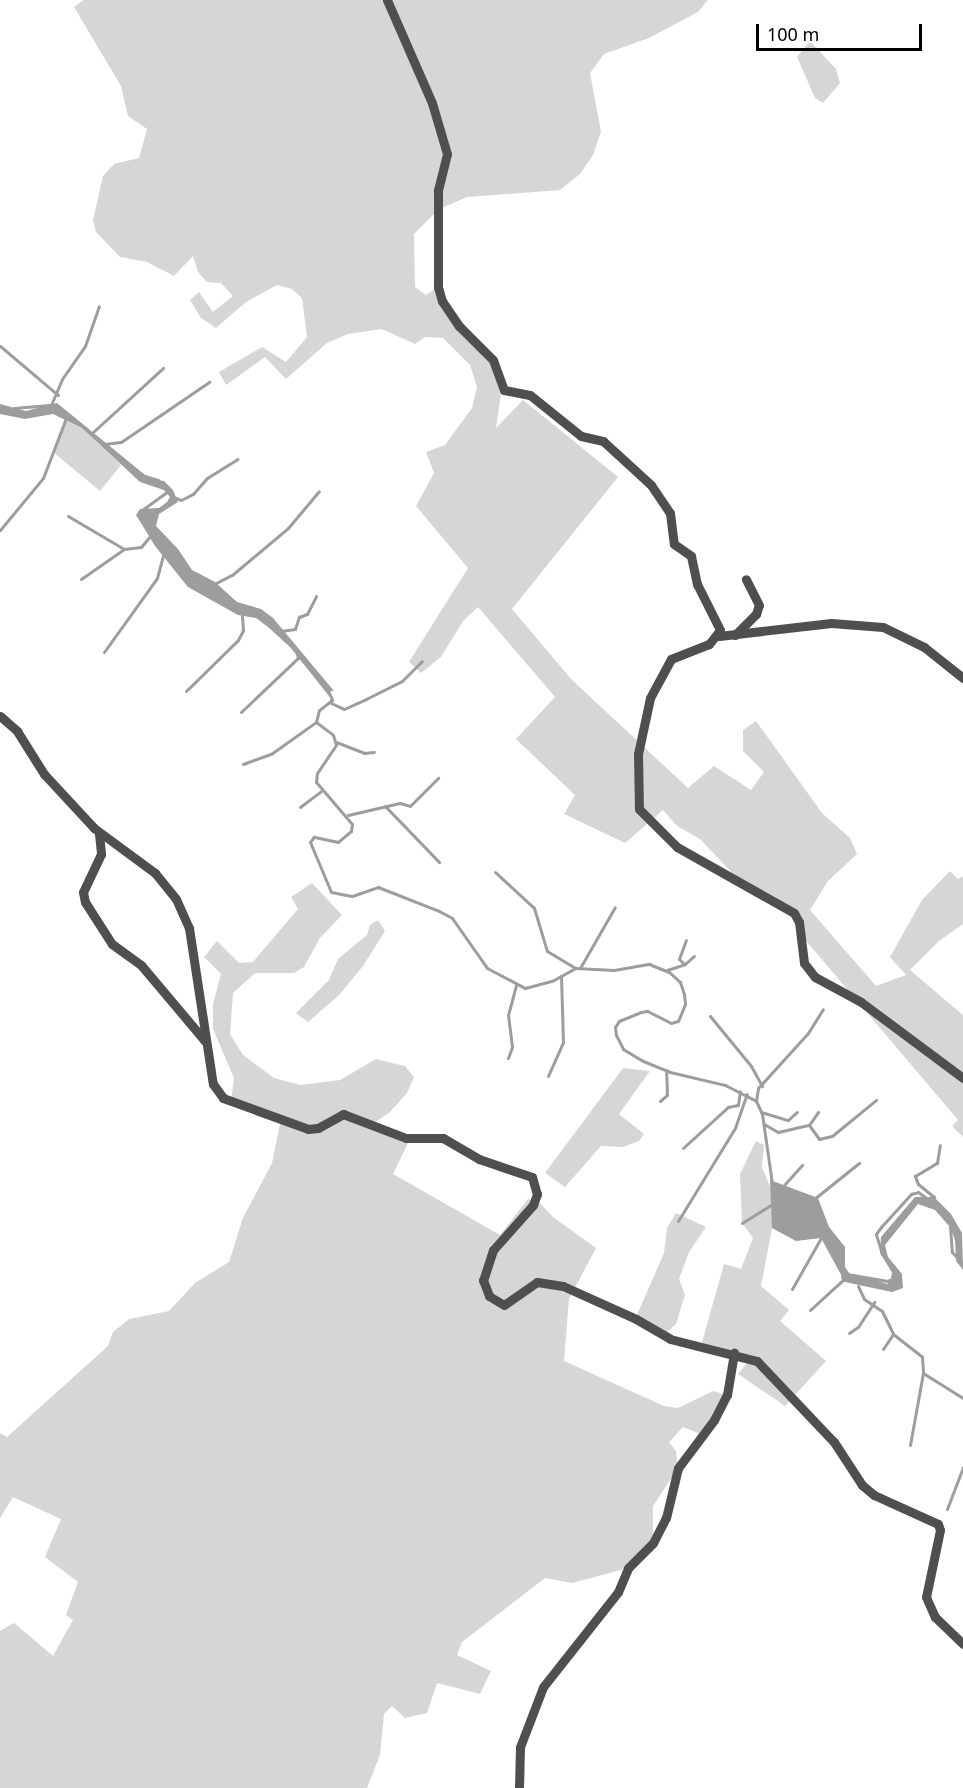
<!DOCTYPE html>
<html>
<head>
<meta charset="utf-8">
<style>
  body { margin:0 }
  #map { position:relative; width:963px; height:1788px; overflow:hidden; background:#fff; font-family:"Noto Sans",sans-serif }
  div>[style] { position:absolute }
  .green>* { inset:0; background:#d6d6d6 }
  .water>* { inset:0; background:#9d9d9d }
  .stream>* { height:3px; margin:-1.5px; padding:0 1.5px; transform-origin:1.5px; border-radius:1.5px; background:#9d9d9d }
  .minor>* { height:9px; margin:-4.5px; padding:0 4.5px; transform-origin:4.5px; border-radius:4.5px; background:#4f4f4f }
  span { translate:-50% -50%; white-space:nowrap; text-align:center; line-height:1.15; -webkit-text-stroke:6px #fff; paint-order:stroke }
  .scale { position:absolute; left:756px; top:24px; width:166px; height:27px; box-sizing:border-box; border:3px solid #000; border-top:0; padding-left:8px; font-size:18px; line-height:21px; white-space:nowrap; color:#000; -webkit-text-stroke:4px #fff; paint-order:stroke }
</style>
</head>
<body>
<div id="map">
  <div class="green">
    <div style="clip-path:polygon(84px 0,708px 0,698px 12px,649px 38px,604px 54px,590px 73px,601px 132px,593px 155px,580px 174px,560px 190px,467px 197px,439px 209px,414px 234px,415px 287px,426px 295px,438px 287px,503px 380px,496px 428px,523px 400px,618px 477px,512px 609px,572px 680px,688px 788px,714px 766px,751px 790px,764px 772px,743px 751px,743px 730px,756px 721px,822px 813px,850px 838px,857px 854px,828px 881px,810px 910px,876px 986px,906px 975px,890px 957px,922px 900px,950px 871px,958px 879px,963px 876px,963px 924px,939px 941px,910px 970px,963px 1015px,963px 1137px,952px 1126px,958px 1120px,802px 936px,795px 911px,737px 878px,700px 839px,677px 826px,663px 810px,625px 843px,564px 814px,575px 795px,516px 739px,555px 697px,478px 607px,463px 621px,441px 657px,421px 673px,409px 662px,468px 568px,416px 506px,434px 473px,426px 452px,445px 445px,472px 408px,477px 387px,470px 365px,443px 338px,425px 337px,415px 344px,382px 329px,348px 334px,327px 343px,286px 379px,265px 357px,226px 385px,219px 372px,262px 347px,286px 362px,307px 337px,302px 298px,292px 289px,277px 285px,246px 302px,216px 328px,201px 318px,190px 300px,199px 292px,213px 312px,233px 296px,221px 283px,207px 282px,198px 272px,193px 256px,174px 276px,147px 262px,120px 257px,96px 232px,93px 220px,103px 176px,114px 164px,139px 158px,147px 129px,128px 116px,121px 86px,74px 7px)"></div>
    <div style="clip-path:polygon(810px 41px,836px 69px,840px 83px,823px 103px,815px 98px,797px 57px)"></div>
    <div style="clip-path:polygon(67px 421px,82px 428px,121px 465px,100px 491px,53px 452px)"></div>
    <div style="clip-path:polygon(312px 883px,342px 915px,320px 938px,304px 967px,294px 973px,255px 973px,233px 993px,230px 1034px,243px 1055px,274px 1078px,300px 1085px,340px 1080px,376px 1059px,405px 1066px,414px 1077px,407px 1093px,389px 1113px,369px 1126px,410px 1139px,393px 1174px,500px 1235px,528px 1199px,539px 1202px,553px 1217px,596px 1248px,569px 1299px,564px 1361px,664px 1406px,678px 1408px,713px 1391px,727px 1395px,703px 1435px,683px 1427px,669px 1442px,676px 1451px,678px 1468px,653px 1506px,653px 1543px,628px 1568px,572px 1583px,545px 1578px,462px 1642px,457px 1655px,491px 1671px,480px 1694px,437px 1683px,427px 1713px,405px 1718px,392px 1706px,384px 1714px,380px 1755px,367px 1788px,0 1788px,0 1631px,14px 1623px,53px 1656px,73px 1620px,66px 1615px,78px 1582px,45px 1557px,61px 1519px,13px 1497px,0 1518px,0 1433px,7px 1437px,108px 1346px,113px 1332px,129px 1319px,169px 1311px,195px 1283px,229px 1262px,243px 1218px,272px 1163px,281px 1119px,231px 1101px,234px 1078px,213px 1029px,213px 1004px,221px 974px,204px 957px,217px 941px,239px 963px,253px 962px,298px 909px,291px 897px)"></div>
    <div style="clip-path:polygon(378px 920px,385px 931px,363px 966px,339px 995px,308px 1022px,296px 1013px,329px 980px,338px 959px,367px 935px,370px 925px)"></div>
    <div style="clip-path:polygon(623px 1068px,650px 1071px,619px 1114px,644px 1134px,639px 1141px,623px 1147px,601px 1146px,565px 1187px,545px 1173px)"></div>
    <div style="clip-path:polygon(756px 1141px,764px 1145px,762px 1167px,773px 1194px,772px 1228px,761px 1286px,789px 1310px,780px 1321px,826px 1361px,785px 1406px,738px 1374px,751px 1358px,701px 1346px,724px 1264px,741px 1269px,753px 1238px,742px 1223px,740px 1174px)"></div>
    <div style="clip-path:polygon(676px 1213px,706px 1227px,689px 1252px,679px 1279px,685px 1295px,676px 1324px,664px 1335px,636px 1317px,664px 1253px,667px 1228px)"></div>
  </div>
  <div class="water">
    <div style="clip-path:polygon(57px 403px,150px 479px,164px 481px,173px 490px,178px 502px,159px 514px,156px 526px,178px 549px,192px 570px,215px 582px,237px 602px,261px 609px,273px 618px,334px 691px,329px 691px,329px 696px,290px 647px,268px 627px,256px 618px,238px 615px,188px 587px,155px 546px,136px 515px,140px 509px,159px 508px,167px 502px,170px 497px,164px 490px,140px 482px,82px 428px,53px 414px,25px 419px,0 414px,0 404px,26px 411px)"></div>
    <div style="clip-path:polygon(770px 1180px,818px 1198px,829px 1227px,845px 1247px,845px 1267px,849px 1273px,888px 1284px,893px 1274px,880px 1253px,881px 1237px,915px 1197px,934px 1197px,951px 1214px,962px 1233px,963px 1270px,956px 1261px,955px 1240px,950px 1227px,935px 1210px,918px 1204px,885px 1245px,888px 1257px,902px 1274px,903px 1288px,892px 1292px,845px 1282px,821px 1238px,796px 1241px,772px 1228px)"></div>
  </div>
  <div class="stream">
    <div style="left:0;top:346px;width:76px;rotate:40.2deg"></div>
    <div style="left:51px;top:405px;width:28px;rotate:-67deg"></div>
    <div style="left:62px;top:379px;width:40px;rotate:-55.1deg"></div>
    <div style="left:85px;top:346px;width:42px;rotate:-70.7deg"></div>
    <div style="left:14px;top:408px;width:38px;rotate:-5deg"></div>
    <div style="left:93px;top:432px;width:95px;rotate:-42.4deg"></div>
    <div style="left:104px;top:444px;width:17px;rotate:-7deg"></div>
    <div style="left:121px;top:442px;width:107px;rotate:-34.3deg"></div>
    <div style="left:145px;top:476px;width:14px;rotate:17deg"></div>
    <div style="left:176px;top:498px;width:5px;rotate:22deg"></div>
    <div style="left:181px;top:500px;width:13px;rotate:-27deg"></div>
    <div style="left:193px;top:494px;width:21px;rotate:-49deg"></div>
    <div style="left:207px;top:478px;width:36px;rotate:-32deg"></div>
    <div style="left:142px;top:510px;width:31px;rotate:-36deg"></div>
    <div style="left:68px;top:516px;width:65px;rotate:30.5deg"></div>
    <div style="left:124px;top:549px;width:17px;rotate:-7deg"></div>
    <div style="left:141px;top:547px;width:16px;rotate:-50deg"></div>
    <div style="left:0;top:530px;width:67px;rotate:-50.4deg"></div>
    <div style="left:43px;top:478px;width:64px;rotate:-69deg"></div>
    <div style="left:81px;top:579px;width:52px;rotate:-34.9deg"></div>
    <div style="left:214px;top:584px;width:20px;rotate:-27deg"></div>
    <div style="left:232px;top:575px;width:73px;rotate:-40deg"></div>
    <div style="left:288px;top:528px;width:48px;rotate:-50deg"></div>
    <div style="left:281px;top:631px;width:14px;rotate:-8deg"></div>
    <div style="left:295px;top:629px;width:13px;rotate:-72deg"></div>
    <div style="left:299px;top:617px;width:9px;rotate:-21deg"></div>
    <div style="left:307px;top:614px;width:20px;rotate:-63deg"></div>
    <div style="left:104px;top:652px;width:91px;rotate:-54.4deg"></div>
    <div style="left:157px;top:578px;width:27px;rotate:-75deg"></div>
    <div style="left:328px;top:690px;width:11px;rotate:68deg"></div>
    <div style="left:332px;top:700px;width:16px;rotate:142deg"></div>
    <div style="left:319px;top:710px;width:12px;rotate:104deg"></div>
    <div style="left:316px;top:722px;width:21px;rotate:37deg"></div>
    <div style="left:333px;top:735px;width:10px;rotate:73deg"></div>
    <div style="left:336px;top:745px;width:34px;rotate:124deg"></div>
    <div style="left:317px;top:773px;width:9px;rotate:96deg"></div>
    <div style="left:316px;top:782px;width:55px;rotate:49.4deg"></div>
    <div style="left:352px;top:824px;width:7px;rotate:98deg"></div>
    <div style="left:351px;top:831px;width:17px;rotate:140deg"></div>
    <div style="left:338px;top:842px;width:25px;rotate:-168deg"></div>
    <div style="left:314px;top:837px;width:6px;rotate:129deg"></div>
    <div style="left:310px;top:842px;width:54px;rotate:67.2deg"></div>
    <div style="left:331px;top:892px;width:21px;rotate:11deg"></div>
    <div style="left:352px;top:896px;width:28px;rotate:-19deg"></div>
    <div style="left:378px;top:887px;width:66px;rotate:21.5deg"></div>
    <div style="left:439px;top:911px;width:15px;rotate:28deg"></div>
    <div style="left:452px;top:918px;width:61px;rotate:55deg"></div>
    <div style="left:487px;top:968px;width:43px;rotate:27.8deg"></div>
    <div style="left:525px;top:988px;width:28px;rotate:-15deg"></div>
    <div style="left:552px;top:981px;width:26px;rotate:-29deg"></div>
    <div style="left:575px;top:968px;width:39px;rotate:3deg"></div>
    <div style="left:614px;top:970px;width:36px;rotate:-10deg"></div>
    <div style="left:649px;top:964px;width:22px;rotate:22deg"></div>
    <div style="left:669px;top:972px;width:15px;rotate:42deg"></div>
    <div style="left:680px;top:982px;width:13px;rotate:72deg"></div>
    <div style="left:684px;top:994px;width:10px;rotate:84deg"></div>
    <div style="left:685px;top:1004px;width:18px;rotate:112deg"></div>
    <div style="left:678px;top:1021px;width:7px;rotate:164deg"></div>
    <div style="left:671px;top:1023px;width:27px;rotate:-153deg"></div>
    <div style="left:647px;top:1011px;width:6px;rotate:171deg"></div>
    <div style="left:641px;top:1012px;width:24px;rotate:158deg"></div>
    <div style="left:619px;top:1021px;width:7px;rotate:124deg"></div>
    <div style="left:615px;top:1027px;width:8px;rotate:83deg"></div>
    <div style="left:616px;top:1035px;width:16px;rotate:63deg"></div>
    <div style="left:623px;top:1049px;width:23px;rotate:31deg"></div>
    <div style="left:643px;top:1061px;width:29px;rotate:22deg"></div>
    <div style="left:670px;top:1072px;width:57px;rotate:13.3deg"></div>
    <div style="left:725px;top:1085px;width:35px;rotate:27deg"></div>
    <div style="left:756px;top:1101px;width:14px;rotate:65deg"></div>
    <div style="left:762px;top:1114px;width:70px;rotate:81.8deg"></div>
    <div style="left:186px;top:691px;width:73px;rotate:-44.4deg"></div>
    <div style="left:238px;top:640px;width:11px;rotate:-63deg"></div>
    <div style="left:243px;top:630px;width:15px;rotate:-94deg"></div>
    <div style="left:331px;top:703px;width:14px;rotate:25deg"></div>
    <div style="left:344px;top:709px;width:24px;rotate:-24deg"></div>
    <div style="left:366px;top:699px;width:40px;rotate:-26.6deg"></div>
    <div style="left:402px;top:681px;width:28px;rotate:-45deg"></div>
    <div style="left:241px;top:712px;width:79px;rotate:-43.5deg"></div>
    <div style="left:298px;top:658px;width:4px;rotate:-104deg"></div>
    <div style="left:336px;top:742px;width:30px;rotate:21deg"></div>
    <div style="left:364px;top:753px;width:10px;rotate:-6deg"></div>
    <div style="left:243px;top:764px;width:30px;rotate:-20deg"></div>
    <div style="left:271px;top:754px;width:55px;rotate:-35.4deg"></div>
    <div style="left:385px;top:806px;width:78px;rotate:46deg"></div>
    <div style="left:300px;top:807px;width:26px;rotate:-37deg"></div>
    <div style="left:348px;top:815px;width:53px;rotate:-13deg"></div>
    <div style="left:400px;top:803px;width:10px;rotate:17deg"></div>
    <div style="left:410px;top:806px;width:40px;rotate:-45deg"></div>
    <div style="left:495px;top:872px;width:53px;rotate:42.7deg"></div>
    <div style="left:534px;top:908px;width:45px;rotate:73.2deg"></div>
    <div style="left:547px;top:951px;width:33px;rotate:31deg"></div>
    <div style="left:684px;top:964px;width:7px;rotate:-135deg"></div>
    <div style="left:679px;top:959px;width:20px;rotate:-70deg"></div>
    <div style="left:580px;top:968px;width:70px;rotate:-60.2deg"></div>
    <div style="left:667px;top:970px;width:19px;rotate:-18deg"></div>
    <div style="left:685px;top:964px;width:12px;rotate:-42deg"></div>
    <div style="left:710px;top:1016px;width:65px;rotate:50.6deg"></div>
    <div style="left:751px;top:1066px;width:23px;rotate:61deg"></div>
    <div style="left:508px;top:1058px;width:12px;rotate:-70deg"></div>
    <div style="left:512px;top:1047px;width:32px;rotate:-97deg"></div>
    <div style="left:508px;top:1015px;width:30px;rotate:-75deg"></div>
    <div style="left:548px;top:1076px;width:36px;rotate:-66deg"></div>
    <div style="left:563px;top:1043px;width:67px;rotate:-91.7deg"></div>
    <div style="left:660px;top:1101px;width:9px;rotate:-41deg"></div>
    <div style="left:667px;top:1095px;width:25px;rotate:-92deg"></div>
    <div style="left:756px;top:1101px;width:13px;rotate:-81deg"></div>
    <div style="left:758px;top:1088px;width:74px;rotate:-47.7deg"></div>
    <div style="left:808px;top:1033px;width:28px;rotate:-58deg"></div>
    <div style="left:761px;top:1112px;width:28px;rotate:17deg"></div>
    <div style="left:788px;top:1120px;width:12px;rotate:-42deg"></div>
    <div style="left:764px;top:1124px;width:16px;rotate:30deg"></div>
    <div style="left:778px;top:1132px;width:32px;rotate:-13deg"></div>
    <div style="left:809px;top:1125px;width:17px;rotate:54deg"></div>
    <div style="left:819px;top:1139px;width:13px;rotate:-13deg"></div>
    <div style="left:832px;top:1136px;width:57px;rotate:-39.3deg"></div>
    <div style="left:809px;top:1125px;width:16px;rotate:-55deg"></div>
    <div style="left:683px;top:1148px;width:61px;rotate:-42.3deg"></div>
    <div style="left:728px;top:1107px;width:10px;rotate:-11deg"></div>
    <div style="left:738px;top:1105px;width:14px;rotate:-82deg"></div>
    <div style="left:784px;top:1185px;width:27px;rotate:-48deg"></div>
    <div style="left:931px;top:1197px;width:3px"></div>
    <div style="left:934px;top:1197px;width:21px;rotate:-141deg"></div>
    <div style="left:918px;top:1184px;width:9px;rotate:-111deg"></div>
    <div style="left:915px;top:1176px;width:26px;rotate:-31deg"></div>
    <div style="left:937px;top:1163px;width:18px;rotate:-81deg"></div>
    <div style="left:814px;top:1199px;width:58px;rotate:-38.7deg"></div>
    <div style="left:678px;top:1221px;width:109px;rotate:-58.5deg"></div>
    <div style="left:735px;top:1128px;width:36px;rotate:-71deg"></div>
    <div style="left:742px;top:1223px;width:36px;rotate:-32deg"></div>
    <div style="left:950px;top:1226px;width:26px;rotate:86deg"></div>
    <div style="left:952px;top:1252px;width:16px;rotate:47deg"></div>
    <div style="left:882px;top:1254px;width:21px;rotate:-107deg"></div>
    <div style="left:876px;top:1234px;width:9px;rotate:-54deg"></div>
    <div style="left:881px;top:1227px;width:45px;rotate:-47.7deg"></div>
    <div style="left:911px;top:1194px;width:7px;rotate:-16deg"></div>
    <div style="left:918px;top:1192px;width:9px;rotate:36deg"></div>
    <div style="left:853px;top:1275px;width:35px;rotate:10deg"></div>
    <div style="left:887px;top:1281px;width:5px;rotate:-22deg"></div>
    <div style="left:892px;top:1279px;width:7px;rotate:-82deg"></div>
    <div style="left:858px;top:1286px;width:14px;rotate:65deg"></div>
    <div style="left:864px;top:1299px;width:22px;rotate:34deg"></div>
    <div style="left:882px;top:1311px;width:25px;rotate:64deg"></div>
    <div style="left:893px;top:1334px;width:37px;rotate:38deg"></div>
    <div style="left:922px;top:1357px;width:16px;rotate:86deg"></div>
    <div style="left:923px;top:1373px;width:47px;rotate:32deg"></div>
    <div style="left:792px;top:1289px;width:61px;rotate:-60.5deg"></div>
    <div style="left:810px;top:1310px;width:45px;rotate:-42.3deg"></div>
    <div style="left:843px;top:1280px;width:4px;rotate:-104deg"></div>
    <div style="left:849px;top:1333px;width:11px;rotate:-34deg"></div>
    <div style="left:858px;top:1327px;width:30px;rotate:-57deg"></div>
    <div style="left:883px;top:1349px;width:18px;rotate:-56deg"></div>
    <div style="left:910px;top:1445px;width:73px;rotate:-79.8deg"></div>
    <div style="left:947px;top:1509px;width:45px;rotate:-69.1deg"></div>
  </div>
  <div class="minor">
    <div style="left:387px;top:0;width:112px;rotate:66.4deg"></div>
    <div style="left:432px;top:103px;width:53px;rotate:73.6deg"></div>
    <div style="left:447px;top:154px;width:38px;rotate:104deg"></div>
    <div style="left:438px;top:191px;width:96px;rotate:90deg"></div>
    <div style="left:438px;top:287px;width:15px;rotate:74deg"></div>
    <div style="left:442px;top:301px;width:30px;rotate:56deg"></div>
    <div style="left:459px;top:326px;width:48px;rotate:45deg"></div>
    <div style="left:493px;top:360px;width:32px;rotate:70deg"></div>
    <div style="left:504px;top:390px;width:26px;rotate:11deg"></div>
    <div style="left:530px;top:395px;width:65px;rotate:38.8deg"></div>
    <div style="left:581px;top:436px;width:23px;rotate:13deg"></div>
    <div style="left:603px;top:441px;width:65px;rotate:42.5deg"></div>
    <div style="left:651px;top:485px;width:34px;rotate:56deg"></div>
    <div style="left:670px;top:513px;width:31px;rotate:83deg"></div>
    <div style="left:674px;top:544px;width:21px;rotate:35deg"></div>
    <div style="left:691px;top:556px;width:29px;rotate:78deg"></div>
    <div style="left:697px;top:584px;width:51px;rotate:63.4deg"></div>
    <div style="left:720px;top:630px;width:18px;rotate:128deg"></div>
    <div style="left:709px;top:644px;width:41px;rotate:158.5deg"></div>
    <div style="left:671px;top:659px;width:44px;rotate:118.3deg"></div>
    <div style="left:650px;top:698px;width:57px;rotate:102.1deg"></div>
    <div style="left:638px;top:754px;width:55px;rotate:89deg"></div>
    <div style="left:639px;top:809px;width:54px;rotate:45deg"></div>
    <div style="left:677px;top:847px;width:134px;rotate:29.4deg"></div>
    <div style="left:794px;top:913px;width:10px;rotate:61deg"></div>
    <div style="left:799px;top:922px;width:41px;rotate:83deg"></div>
    <div style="left:804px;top:963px;width:18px;rotate:52deg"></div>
    <div style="left:815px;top:977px;width:52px;rotate:28.5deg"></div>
    <div style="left:861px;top:1002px;width:127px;rotate:36.7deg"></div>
    <div style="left:735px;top:635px;width:30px;rotate:-45deg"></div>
    <div style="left:756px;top:614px;width:9px;rotate:-72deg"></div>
    <div style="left:759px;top:605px;width:29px;rotate:-117deg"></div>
    <div style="left:719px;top:636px;width:113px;rotate:-6.6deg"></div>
    <div style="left:831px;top:623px;width:52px;rotate:4.4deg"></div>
    <div style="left:883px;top:627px;width:46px;rotate:26deg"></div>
    <div style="left:924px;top:647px;width:50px;rotate:38.5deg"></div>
    <div style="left:0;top:716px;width:23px;rotate:41deg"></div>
    <div style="left:17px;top:731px;width:51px;rotate:57.9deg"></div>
    <div style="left:44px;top:774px;width:74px;rotate:47.2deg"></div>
    <div style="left:94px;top:828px;width:76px;rotate:36.4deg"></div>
    <div style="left:155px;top:873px;width:33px;rotate:51deg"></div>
    <div style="left:176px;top:899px;width:32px;rotate:66deg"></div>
    <div style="left:189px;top:928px;width:158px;rotate:81.3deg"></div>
    <div style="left:213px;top:1084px;width:17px;rotate:54deg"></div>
    <div style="left:223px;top:1098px;width:90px;rotate:20deg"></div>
    <div style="left:308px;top:1129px;width:10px;rotate:-6deg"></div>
    <div style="left:318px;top:1128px;width:29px;rotate:-29deg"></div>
    <div style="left:343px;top:1114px;width:67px;rotate:20.9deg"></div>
    <div style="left:406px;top:1138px;width:37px"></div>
    <div style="left:443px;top:1138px;width:42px;rotate:30.3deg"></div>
    <div style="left:479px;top:1159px;width:56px;rotate:18.8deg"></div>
    <div style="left:532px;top:1177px;width:18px;rotate:74deg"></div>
    <div style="left:537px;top:1194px;width:12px;rotate:110deg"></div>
    <div style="left:533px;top:1205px;width:60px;rotate:131.6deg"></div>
    <div style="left:493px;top:1250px;width:32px;rotate:108deg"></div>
    <div style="left:483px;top:1280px;width:17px;rotate:69deg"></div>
    <div style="left:489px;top:1296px;width:17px;rotate:31deg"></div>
    <div style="left:504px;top:1305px;width:40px;rotate:-34.9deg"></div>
    <div style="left:537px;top:1282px;width:26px;rotate:9deg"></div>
    <div style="left:563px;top:1286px;width:80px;rotate:24.3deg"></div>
    <div style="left:636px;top:1319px;width:39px;rotate:30deg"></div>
    <div style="left:670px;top:1339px;width:90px;rotate:14.2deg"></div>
    <div style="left:757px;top:1361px;width:112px;rotate:46.5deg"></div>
    <div style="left:834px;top:1442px;width:51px;rotate:56.9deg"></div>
    <div style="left:862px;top:1485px;width:16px;rotate:40deg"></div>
    <div style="left:874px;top:1495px;width:70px;rotate:24.4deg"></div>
    <div style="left:938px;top:1524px;width:6px;rotate:72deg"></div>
    <div style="left:940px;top:1530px;width:68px;rotate:101.8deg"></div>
    <div style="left:926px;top:1597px;width:22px;rotate:66deg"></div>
    <div style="left:935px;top:1617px;width:39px;rotate:44deg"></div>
    <div style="left:99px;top:834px;width:20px;rotate:84deg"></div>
    <div style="left:101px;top:854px;width:42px;rotate:115.3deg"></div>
    <div style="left:83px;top:892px;width:10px;rotate:79deg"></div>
    <div style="left:85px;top:902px;width:50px;rotate:57.3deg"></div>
    <div style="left:112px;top:944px;width:36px;rotate:36deg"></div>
    <div style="left:141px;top:965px;width:99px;rotate:49.9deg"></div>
    <div style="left:519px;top:1788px;width:41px;rotate:-88.6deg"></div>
    <div style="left:520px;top:1747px;width:64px;rotate:-69deg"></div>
    <div style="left:543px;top:1687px;width:121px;rotate:-51.7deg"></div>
    <div style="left:618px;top:1592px;width:26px;rotate:-67deg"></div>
    <div style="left:628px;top:1568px;width:35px;rotate:-45deg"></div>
    <div style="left:653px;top:1543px;width:28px;rotate:-63deg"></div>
    <div style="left:666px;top:1518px;width:51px;rotate:-76.5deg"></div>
    <div style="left:678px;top:1468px;width:60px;rotate:-53.1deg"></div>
    <div style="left:714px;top:1420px;width:28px;rotate:-63deg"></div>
    <div style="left:727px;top:1395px;width:43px;rotate:-80.5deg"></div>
  </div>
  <div class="scale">100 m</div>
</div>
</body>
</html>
